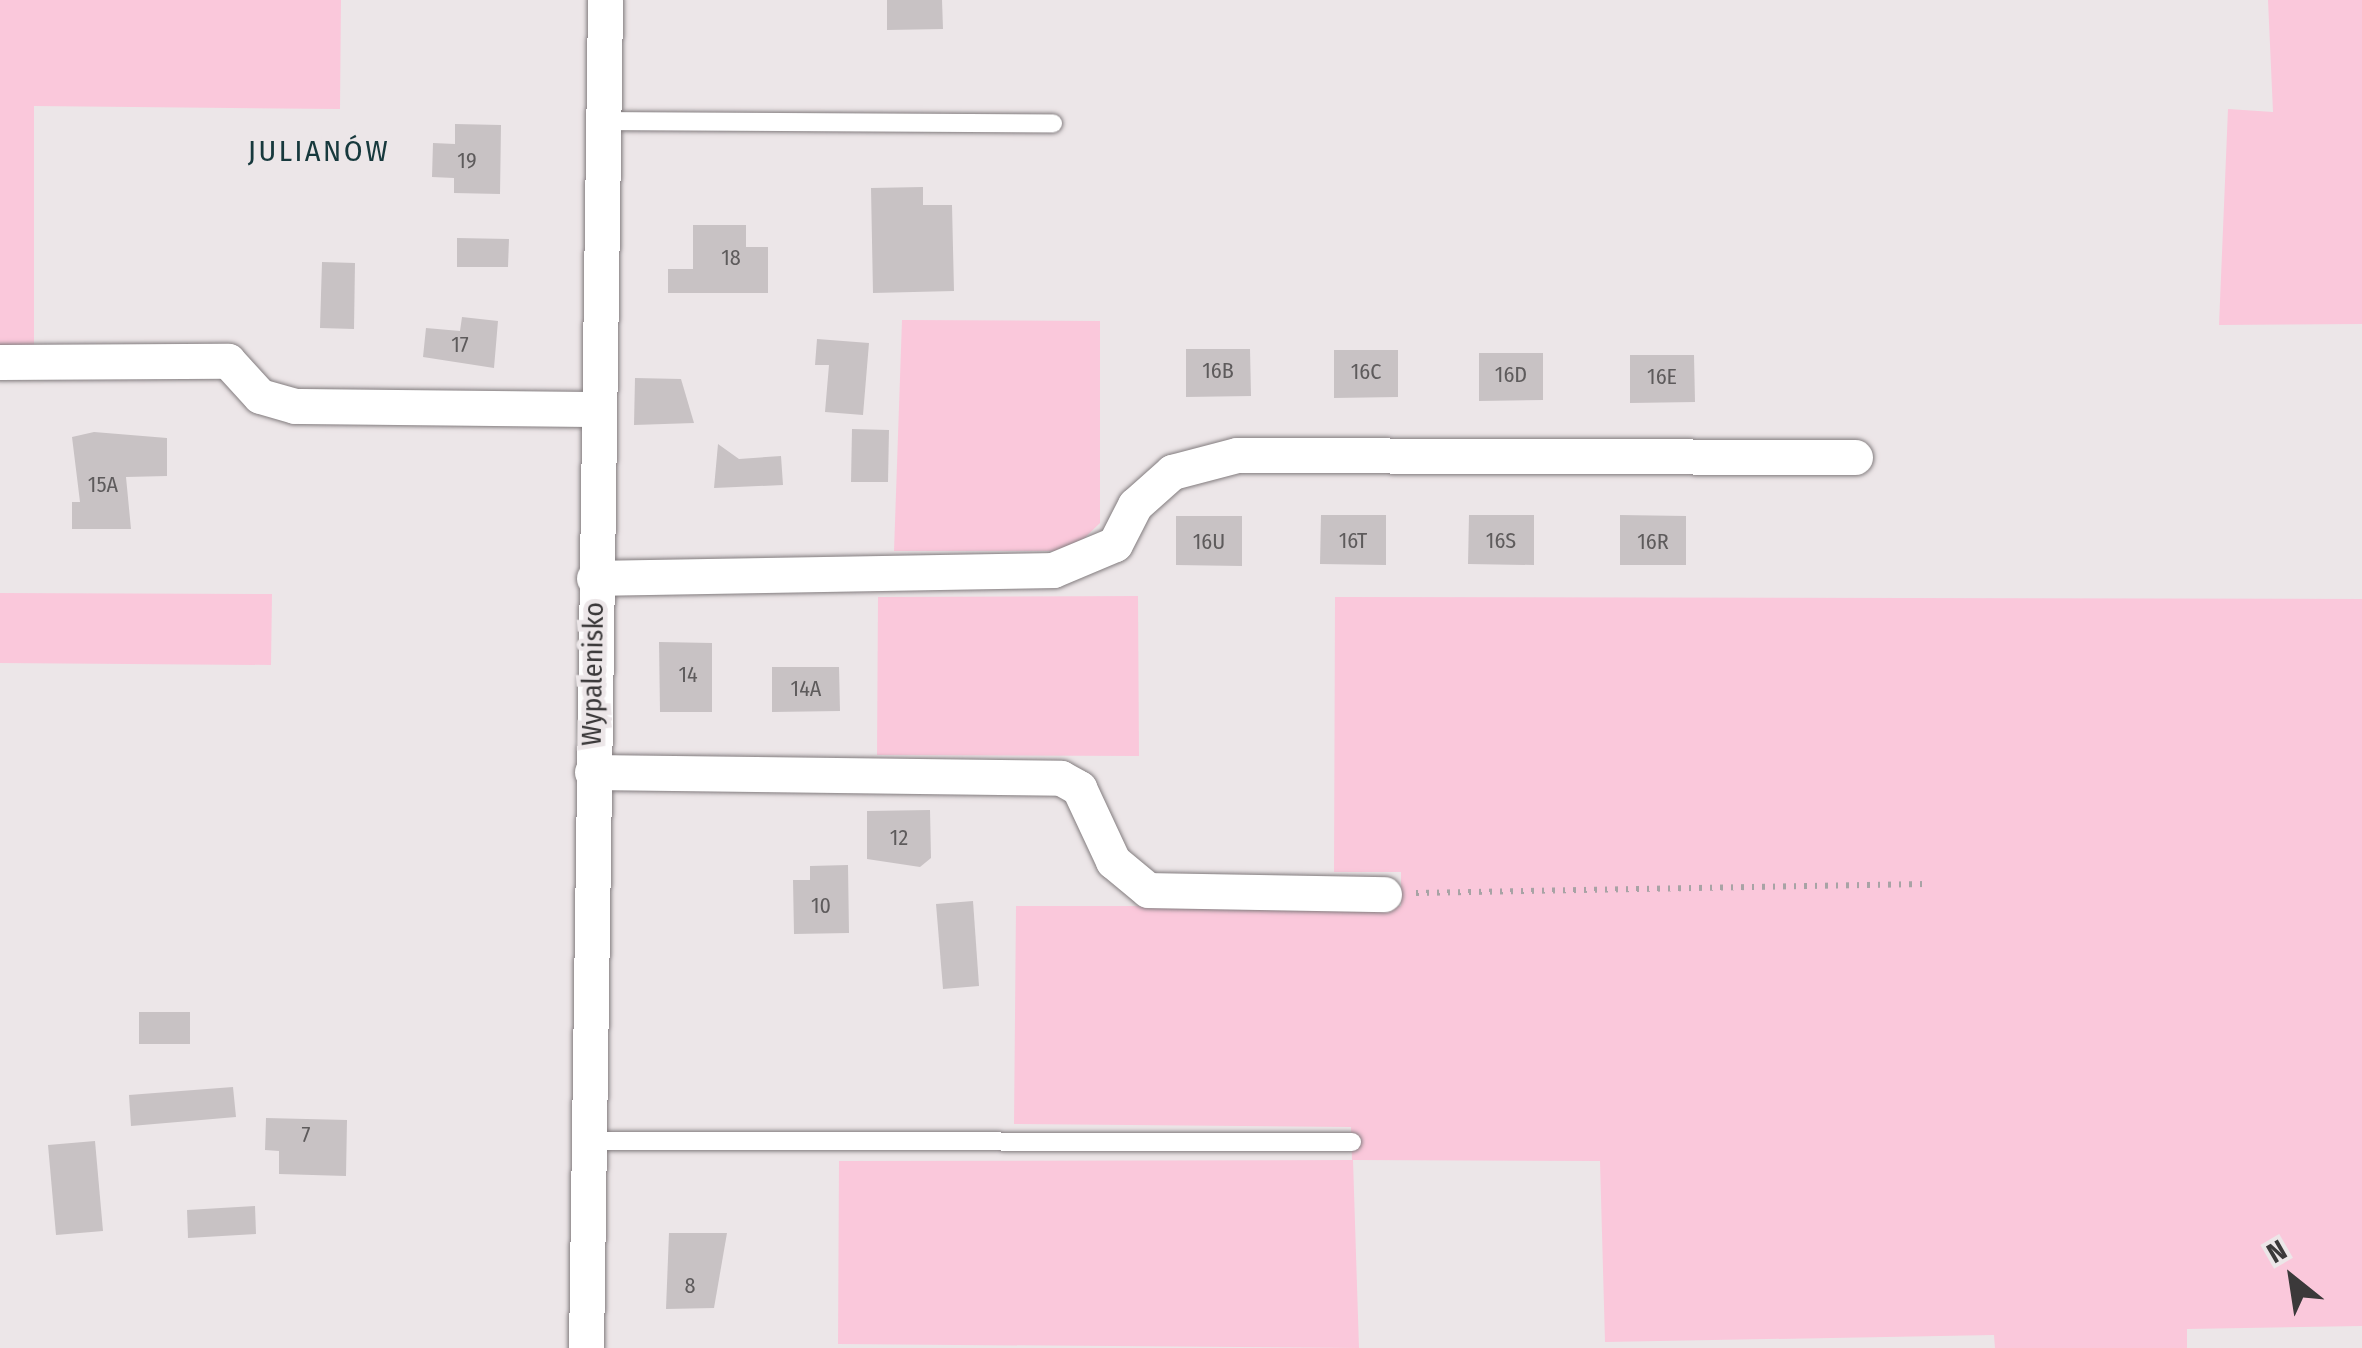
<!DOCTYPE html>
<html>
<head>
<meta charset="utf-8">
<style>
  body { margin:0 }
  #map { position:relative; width:2362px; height:1348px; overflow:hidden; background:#ece6e8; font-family:"Fira Sans Condensed",sans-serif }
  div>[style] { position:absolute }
  .green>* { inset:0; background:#fac8db }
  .building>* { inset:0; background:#c8c2c4 }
  .path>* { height:6px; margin-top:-3px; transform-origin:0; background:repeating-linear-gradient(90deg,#a8a3a5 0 2.5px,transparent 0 10.5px) }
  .roads { filter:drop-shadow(0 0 2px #827c7e) drop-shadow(0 0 2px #827c7e) }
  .service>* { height:18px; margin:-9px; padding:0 9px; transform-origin:9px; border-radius:9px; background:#fff }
  .minor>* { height:35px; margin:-17.5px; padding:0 17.5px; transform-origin:17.5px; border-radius:17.5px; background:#fff }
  span { translate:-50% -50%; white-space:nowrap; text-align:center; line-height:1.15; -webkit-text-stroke:9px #ece6e8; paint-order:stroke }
  .number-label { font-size:22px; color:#5e5b5c }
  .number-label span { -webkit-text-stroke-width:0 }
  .street-label { font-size:28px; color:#3b393a }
  .neighbourhood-label { font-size:30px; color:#17393d; letter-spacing:2.5px }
  .north { position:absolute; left:2242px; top:1228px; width:100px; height:100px; -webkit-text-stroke:8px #ece6e8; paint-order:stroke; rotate:330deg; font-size:28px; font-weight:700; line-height:40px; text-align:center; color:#3b393a }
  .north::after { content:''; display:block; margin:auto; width:35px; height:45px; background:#3b393a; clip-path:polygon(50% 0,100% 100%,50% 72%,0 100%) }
</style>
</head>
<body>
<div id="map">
  <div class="green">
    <div style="clip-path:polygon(0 0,341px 0,340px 109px,34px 106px,34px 346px,0 346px)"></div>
    <div style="clip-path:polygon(2268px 0,2362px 0,2362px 324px,2219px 325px,2228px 109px,2273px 112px)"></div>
    <div style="clip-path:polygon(902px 320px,1100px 321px,1100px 523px,1071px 551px,894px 551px)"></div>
    <div style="clip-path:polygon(0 593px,272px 594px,271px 665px,0 663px)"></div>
    <div style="clip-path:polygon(1138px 596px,1139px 756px,877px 755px,878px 597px)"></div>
    <div style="clip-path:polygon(1335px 597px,2362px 599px,2362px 1326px,2187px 1329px,2187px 1348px,1995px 1348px,1994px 1335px,1605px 1342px,1600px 1161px,1353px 1160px,1359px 1348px,838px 1344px,839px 1161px,1352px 1160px,1351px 1127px,1014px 1124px,1016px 906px,1401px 906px,1401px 872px,1334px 872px)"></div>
  </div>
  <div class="building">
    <div style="clip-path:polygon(887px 0,942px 0,943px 29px,887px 30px)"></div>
    <div style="clip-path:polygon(455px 124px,501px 125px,500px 194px,454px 193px,454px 178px,432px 177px,433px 143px,455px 144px)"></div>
    <div style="clip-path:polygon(923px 187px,923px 205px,952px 205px,954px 291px,873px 293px,871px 188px)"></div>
    <div style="clip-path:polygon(693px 225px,746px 225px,746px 247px,768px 247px,768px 293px,668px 293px,668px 269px,693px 269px)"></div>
    <div style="clip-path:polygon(457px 238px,509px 239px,508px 267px,457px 267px)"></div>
    <div style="clip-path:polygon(322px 262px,355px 263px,354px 329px,320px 328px)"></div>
    <div style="clip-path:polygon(462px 317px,498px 321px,494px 368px,423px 357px,426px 328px,460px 331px)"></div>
    <div style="clip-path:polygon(817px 339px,869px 343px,863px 415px,825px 412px,829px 365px,815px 365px)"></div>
    <div style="clip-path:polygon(1186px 349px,1250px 349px,1251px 396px,1186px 397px)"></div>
    <div style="clip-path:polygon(1334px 350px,1398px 350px,1398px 397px,1334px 398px)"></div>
    <div style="clip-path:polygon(1479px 353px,1543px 353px,1543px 400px,1479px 401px)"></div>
    <div style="clip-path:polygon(1630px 355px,1694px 355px,1695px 402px,1630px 403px)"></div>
    <div style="clip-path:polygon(635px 378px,681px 379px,694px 423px,634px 425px)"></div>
    <div style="clip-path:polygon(852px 429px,889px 430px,888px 482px,851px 482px)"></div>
    <div style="clip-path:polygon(94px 432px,167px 438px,167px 476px,126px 477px,131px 529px,72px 529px,72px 502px,80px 502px,72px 437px)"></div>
    <div style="clip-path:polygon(718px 444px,739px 459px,781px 456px,783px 485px,714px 488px)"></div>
    <div style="clip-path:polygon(1321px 515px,1386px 515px,1386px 565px,1320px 564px)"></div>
    <div style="clip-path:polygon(1469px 515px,1534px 515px,1534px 565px,1468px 564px)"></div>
    <div style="clip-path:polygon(1620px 515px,1686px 516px,1686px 565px,1620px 565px)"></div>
    <div style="clip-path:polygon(1176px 516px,1242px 516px,1242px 566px,1176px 565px)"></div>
    <div style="clip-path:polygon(659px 642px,712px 643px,712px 712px,660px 712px)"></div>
    <div style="clip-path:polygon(772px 667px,839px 667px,840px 711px,772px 712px)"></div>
    <div style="clip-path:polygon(930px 810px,931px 858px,920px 867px,867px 859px,867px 811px)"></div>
    <div style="clip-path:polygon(848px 865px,849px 933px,794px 934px,793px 880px,810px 880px,810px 866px)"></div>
    <div style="clip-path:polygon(973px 901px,979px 986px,943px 989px,936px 904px)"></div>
    <div style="clip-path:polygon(139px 1012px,190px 1012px,190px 1044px,139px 1044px)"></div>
    <div style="clip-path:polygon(233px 1087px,236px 1117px,131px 1126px,129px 1095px)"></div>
    <div style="clip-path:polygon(266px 1118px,347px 1120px,346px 1176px,279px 1174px,279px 1151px,265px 1150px)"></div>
    <div style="clip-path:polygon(95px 1141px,103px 1231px,56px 1235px,48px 1145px)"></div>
    <div style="clip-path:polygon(255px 1206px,256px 1234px,188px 1238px,187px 1210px)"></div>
    <div style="clip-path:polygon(669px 1233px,727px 1233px,714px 1308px,666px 1309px)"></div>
  </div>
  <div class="path">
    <div style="left:1416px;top:893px;width:509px;rotate:-1.01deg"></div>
  </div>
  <div class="roads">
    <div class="service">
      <div style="left:602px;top:121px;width:451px;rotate:0.3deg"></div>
      <div style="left:588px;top:1141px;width:764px;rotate:0.07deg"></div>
    </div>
    <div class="minor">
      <div style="left:0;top:362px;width:228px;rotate:-0.3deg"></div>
      <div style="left:228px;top:361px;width:47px;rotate:47.6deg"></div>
      <div style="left:260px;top:396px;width:36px;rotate:16deg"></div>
      <div style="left:295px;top:406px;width:301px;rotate:0.6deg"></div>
      <div style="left:594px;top:578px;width:459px;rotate:-1deg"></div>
      <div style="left:1053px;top:570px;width:67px;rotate:-22.8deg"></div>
      <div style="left:1115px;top:544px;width:44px;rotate:-62.9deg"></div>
      <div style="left:1135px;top:505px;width:50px;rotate:-41.7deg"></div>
      <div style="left:1172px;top:472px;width:67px;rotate:-14.7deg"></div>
      <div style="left:1237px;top:455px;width:618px;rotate:0.19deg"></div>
      <div style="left:592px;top:772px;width:469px;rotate:0.7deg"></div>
      <div style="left:1061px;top:778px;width:21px;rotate:29deg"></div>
      <div style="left:1079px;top:788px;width:81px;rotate:65deg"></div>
      <div style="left:1113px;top:861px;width:45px;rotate:39.6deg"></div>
      <div style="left:1148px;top:890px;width:236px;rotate:1deg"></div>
      <div style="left:586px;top:1348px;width:1348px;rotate:-89.19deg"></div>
    </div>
  </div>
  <div class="number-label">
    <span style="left:467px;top:161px">19</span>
    <span style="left:731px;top:258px">18</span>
    <span style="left:460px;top:345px">17</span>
    <span style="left:1218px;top:371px">16B</span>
    <span style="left:1366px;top:372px">16C</span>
    <span style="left:1511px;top:375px">16D</span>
    <span style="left:1662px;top:377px">16E</span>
    <span style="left:103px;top:485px">15A</span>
    <span style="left:1353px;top:541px">16T</span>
    <span style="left:1501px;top:541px">16S</span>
    <span style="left:1209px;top:542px">16U</span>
    <span style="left:1653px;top:542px">16R</span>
    <span style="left:688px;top:675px">14</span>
    <span style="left:806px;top:689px">14A</span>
    <span style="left:899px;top:838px">12</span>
    <span style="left:821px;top:906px">10</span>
    <span style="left:306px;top:1135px">7</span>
    <span style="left:690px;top:1286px">8</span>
  </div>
  <div class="street-label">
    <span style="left:593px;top:674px;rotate:-89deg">Wypalenisko</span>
  </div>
  <div class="neighbourhood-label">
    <span style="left:319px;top:151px">JULIANÓW</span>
  </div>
  <div class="north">N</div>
</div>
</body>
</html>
